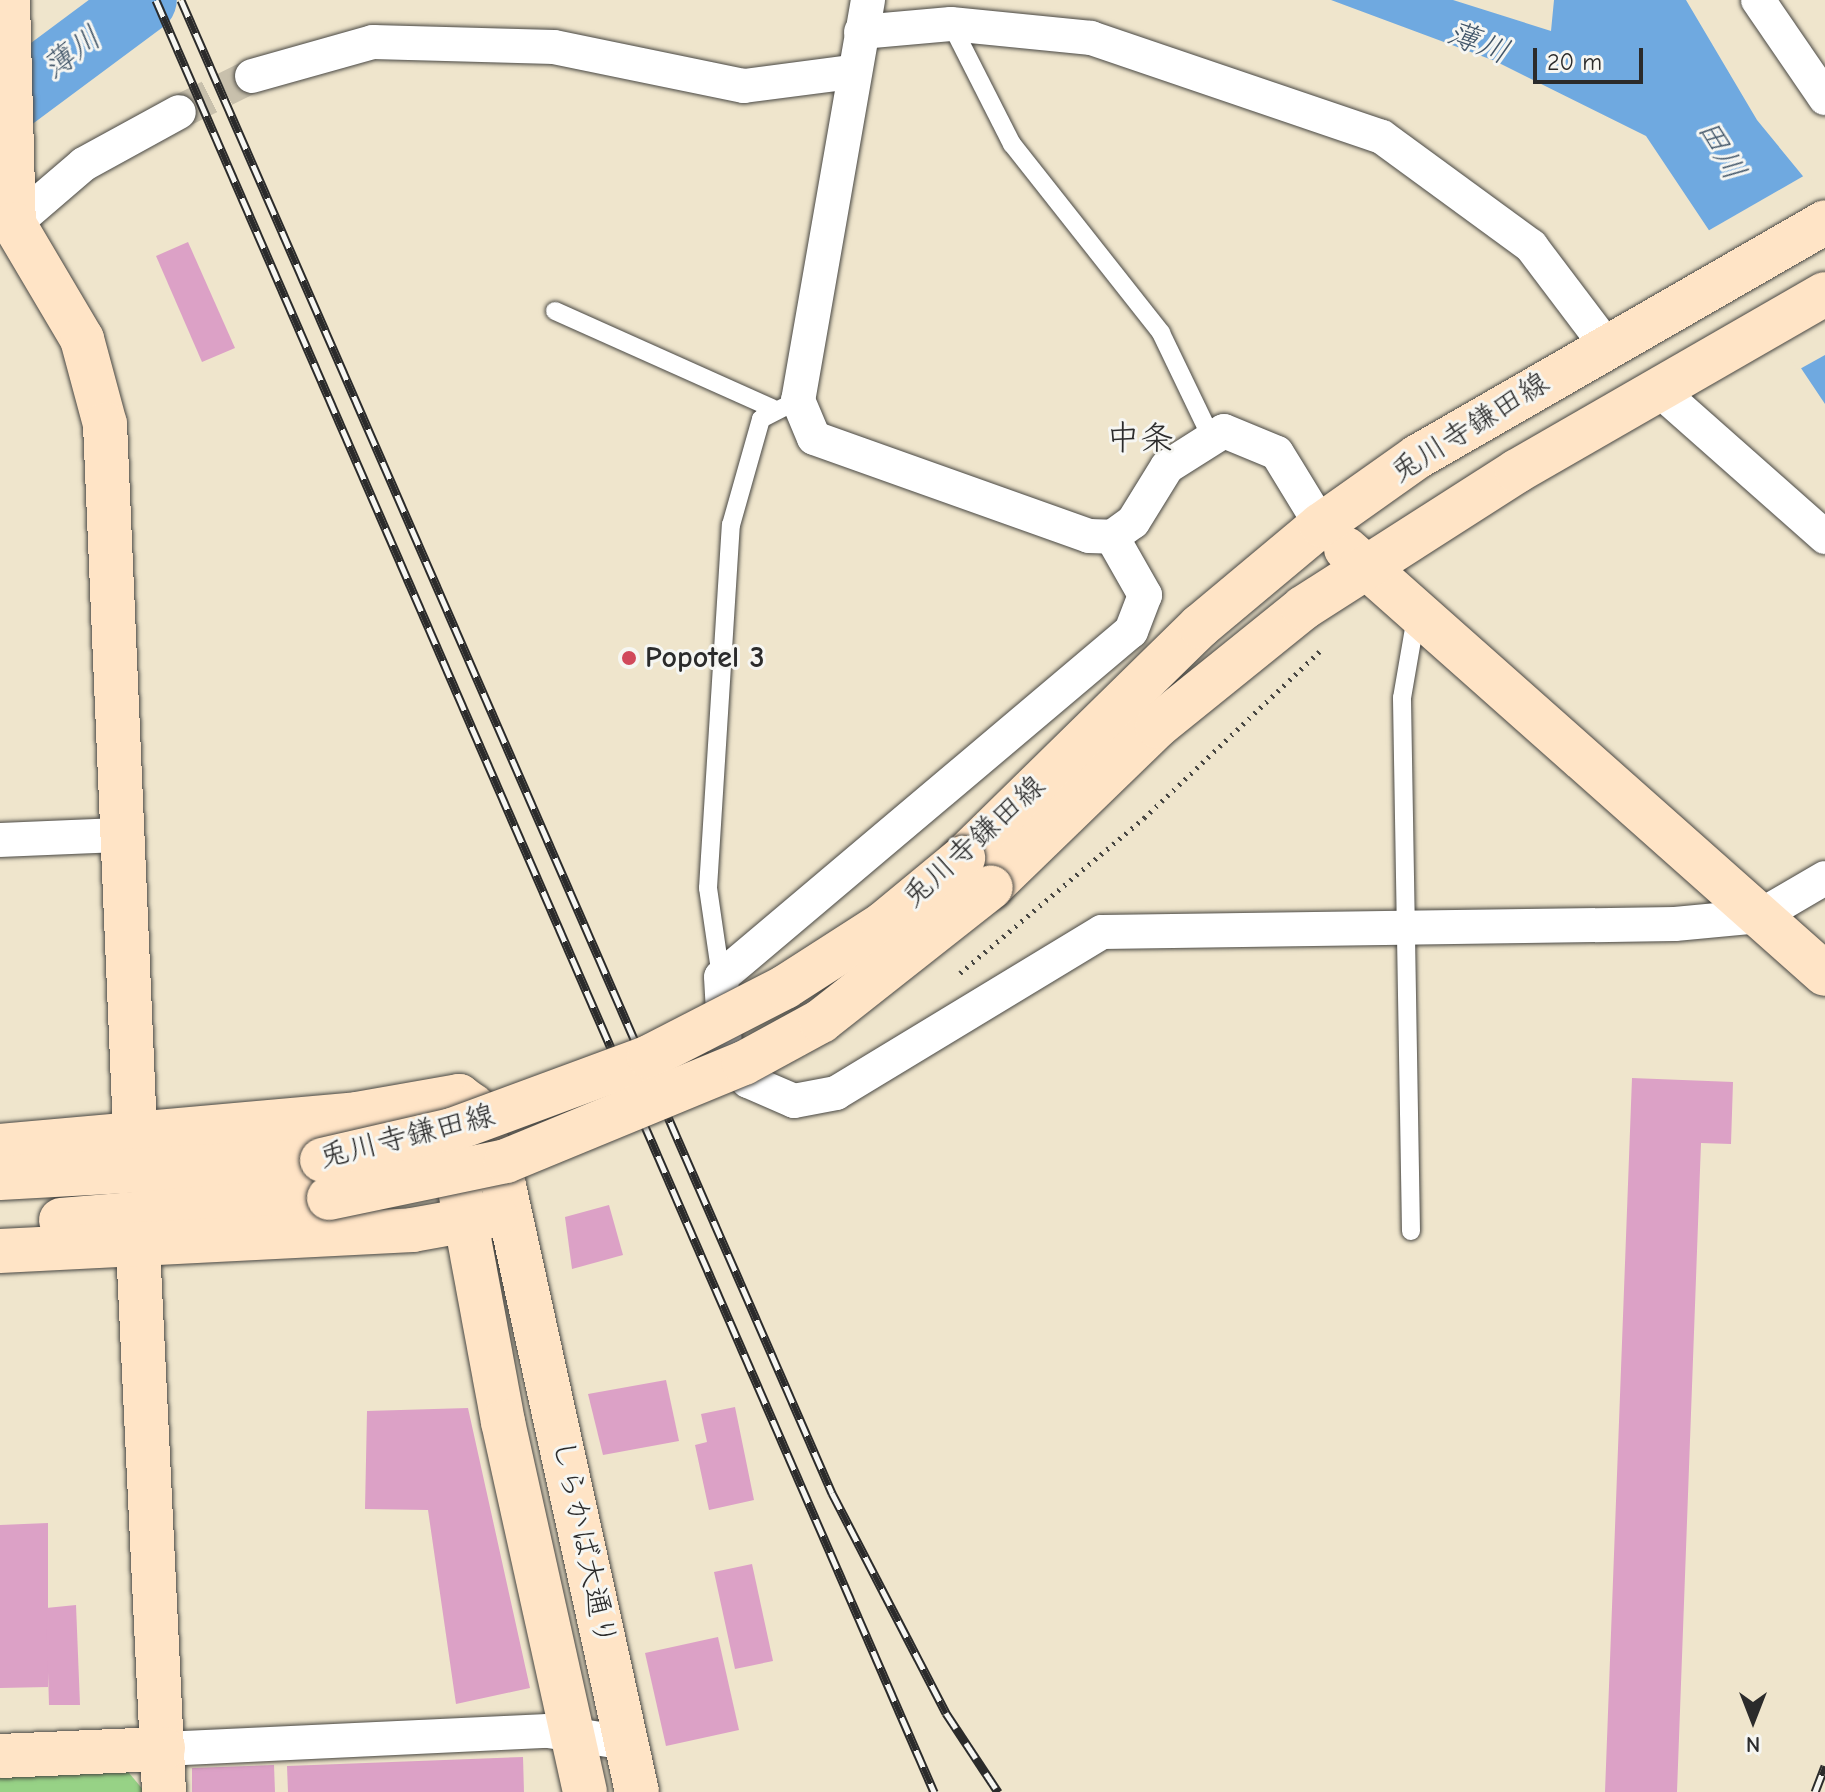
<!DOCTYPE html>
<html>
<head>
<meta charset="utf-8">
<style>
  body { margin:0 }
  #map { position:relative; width:1825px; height:1792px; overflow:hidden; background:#efe5cc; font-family:"Comic Neue","Klee One",sans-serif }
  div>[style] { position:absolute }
  .green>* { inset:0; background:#97d286 }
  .water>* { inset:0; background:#6fa9e0 }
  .pier>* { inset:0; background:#efe5cc }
  .river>* { height:66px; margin:-33px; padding:0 33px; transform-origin:33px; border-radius:33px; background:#6fa9e0 }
  .building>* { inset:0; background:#dca1c6 }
  .street-tunnel>* { height:34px; margin-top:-17px; transform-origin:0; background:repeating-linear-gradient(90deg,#c8c0ac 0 34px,transparent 0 51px) }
  .path>* { height:5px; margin-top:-2.5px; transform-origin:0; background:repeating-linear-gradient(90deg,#484743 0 2px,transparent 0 8px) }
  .roads { filter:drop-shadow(0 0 2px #484743) drop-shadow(0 0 2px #484743) }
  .lane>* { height:18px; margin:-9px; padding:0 9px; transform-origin:9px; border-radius:9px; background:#fff }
  .street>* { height:34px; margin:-17px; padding:0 17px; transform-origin:17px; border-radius:17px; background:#fff }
  .secondary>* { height:44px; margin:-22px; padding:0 22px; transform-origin:22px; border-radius:22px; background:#ffe4c6 }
  .rail>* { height:9px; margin-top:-4.5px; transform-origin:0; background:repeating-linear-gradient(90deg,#f6f6f2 0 18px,#2b2b2b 0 36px); box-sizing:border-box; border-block:2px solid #2b2b2b }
  .bridges { filter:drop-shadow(0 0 2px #484743) drop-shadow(0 0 2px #484743) }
  .secondary-bridge>* { height:44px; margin:-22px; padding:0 22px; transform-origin:22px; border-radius:22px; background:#ffe4c6 }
  .dots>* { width:22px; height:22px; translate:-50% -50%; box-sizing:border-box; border:4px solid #f6f6f2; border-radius:50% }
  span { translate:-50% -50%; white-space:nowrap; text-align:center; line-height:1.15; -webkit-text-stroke:6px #f6f6f2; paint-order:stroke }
  .street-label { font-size:30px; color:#2b2b2b }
  .poi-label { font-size:30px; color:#2b2b2b; font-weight:700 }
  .left { translate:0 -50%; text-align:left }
  .water-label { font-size:32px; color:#43576a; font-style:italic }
  .quarter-label { font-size:34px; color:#2b2b2b }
  .north { position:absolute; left:1713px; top:1680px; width:80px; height:80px; -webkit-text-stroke:6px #f6f6f2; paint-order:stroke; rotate:180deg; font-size:22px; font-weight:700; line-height:32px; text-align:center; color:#2b2b2b }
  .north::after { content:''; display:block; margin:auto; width:28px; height:36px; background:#2b2b2b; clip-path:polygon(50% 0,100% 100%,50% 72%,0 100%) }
  .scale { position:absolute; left:1533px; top:48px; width:110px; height:36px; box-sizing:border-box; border:4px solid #2b2b2b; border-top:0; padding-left:10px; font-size:24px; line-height:28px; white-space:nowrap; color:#2b2b2b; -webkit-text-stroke:6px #f6f6f2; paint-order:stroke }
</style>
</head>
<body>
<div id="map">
  <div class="green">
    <div style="clip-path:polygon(124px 1767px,145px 1792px,0 1792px,0 1774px)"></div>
  </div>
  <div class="water">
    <div style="clip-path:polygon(1331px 0,1453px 0,1551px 31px,1554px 0,1686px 0,1757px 120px,1825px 203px,1825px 404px,1646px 136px,1495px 61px)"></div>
  </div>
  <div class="pier">
    <div style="clip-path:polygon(1807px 174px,1825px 197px,1825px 355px,1798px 370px,1706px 232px)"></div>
  </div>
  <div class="river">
    <div style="left:0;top:107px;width:179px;rotate:-36.6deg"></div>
  </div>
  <div class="building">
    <div style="clip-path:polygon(188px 242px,235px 348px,202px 362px,156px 256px)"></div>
    <div style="clip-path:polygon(1632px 1078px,1733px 1082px,1731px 1144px,1701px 1143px,1677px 1792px,1605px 1792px)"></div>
    <div style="clip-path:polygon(609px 1205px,623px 1255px,572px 1269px,565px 1217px)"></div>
    <div style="clip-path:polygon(666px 1380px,679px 1441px,603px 1455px,588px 1394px)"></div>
    <div style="clip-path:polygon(735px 1407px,754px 1500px,709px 1510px,695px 1445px,707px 1442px,701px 1414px)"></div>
    <div style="clip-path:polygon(468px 1408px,530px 1688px,456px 1704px,428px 1510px,365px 1509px,367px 1411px)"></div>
    <div style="clip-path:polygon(48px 1523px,48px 1687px,0 1688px,0 1525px)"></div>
    <div style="clip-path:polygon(752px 1564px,773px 1661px,735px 1669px,714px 1572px)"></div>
    <div style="clip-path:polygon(76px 1605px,80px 1705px,49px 1705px,46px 1608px)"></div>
    <div style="clip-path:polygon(718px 1637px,739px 1730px,666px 1746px,645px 1653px)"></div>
    <div style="clip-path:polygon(523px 1757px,524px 1792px,288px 1792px,287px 1766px)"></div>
    <div style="clip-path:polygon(274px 1765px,275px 1792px,192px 1792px,192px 1768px)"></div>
  </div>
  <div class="street-tunnel">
    <div style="left:179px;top:112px;width:81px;rotate:-26.3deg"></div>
  </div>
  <div class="path">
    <div style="left:960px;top:973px;width:241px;rotate:-40.1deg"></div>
    <div style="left:1144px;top:818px;width:245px;rotate:-43.5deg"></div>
  </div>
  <div class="roads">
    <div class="lane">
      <div style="left:951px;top:24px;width:135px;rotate:63.1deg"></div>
      <div style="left:1012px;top:144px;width:241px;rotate:51.7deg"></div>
      <div style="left:1161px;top:333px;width:115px;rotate:64.3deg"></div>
      <div style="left:555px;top:311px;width:238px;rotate:24.1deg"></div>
      <div style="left:721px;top:977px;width:90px;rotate:-98.3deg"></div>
      <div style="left:708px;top:888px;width:364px;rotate:-86.4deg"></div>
      <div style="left:731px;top:525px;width:110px;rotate:-74.2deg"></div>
      <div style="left:761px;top:419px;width:42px;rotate:-27.2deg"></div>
      <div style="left:1411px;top:1231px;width:533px;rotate:-90.97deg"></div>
      <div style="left:1402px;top:698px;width:82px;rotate:-80.2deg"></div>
    </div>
    <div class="street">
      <div style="left:868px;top:0;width:406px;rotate:99.9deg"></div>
      <div style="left:798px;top:400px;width:41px;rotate:67.2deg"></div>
      <div style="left:814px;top:438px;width:292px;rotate:19.6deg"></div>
      <div style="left:1089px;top:536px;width:23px;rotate:2deg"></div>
      <div style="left:1112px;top:537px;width:26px;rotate:-36deg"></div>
      <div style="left:1133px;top:522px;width:65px;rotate:-58.3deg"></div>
      <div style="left:1167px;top:467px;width:67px;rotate:-32.3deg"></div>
      <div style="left:1224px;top:431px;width:57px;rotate:22.5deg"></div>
      <div style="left:1277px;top:453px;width:84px;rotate:58.6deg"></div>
      <div style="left:1758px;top:0;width:119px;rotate:55.6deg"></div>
      <div style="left:861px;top:32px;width:90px;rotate:-5.1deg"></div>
      <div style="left:951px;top:24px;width:141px;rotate:5.7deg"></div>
      <div style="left:1091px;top:38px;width:307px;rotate:18.8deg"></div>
      <div style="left:1382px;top:137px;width:185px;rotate:36.2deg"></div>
      <div style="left:1531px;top:246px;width:123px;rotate:52.9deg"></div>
      <div style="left:252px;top:76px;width:126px;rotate:-15.7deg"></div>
      <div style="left:373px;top:42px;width:181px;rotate:1.6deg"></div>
      <div style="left:554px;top:47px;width:194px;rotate:11.6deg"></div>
      <div style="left:744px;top:86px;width:109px;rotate:-7.4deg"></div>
      <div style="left:14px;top:224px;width:92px;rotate:-40.6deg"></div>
      <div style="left:84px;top:164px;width:108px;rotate:-28.7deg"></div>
      <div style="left:1659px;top:390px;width:222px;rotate:41.5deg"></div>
      <div style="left:1112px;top:537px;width:67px;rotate:60.4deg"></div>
      <div style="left:1145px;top:595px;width:39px;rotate:111deg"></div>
      <div style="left:1131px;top:631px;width:536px;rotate:139.84deg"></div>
      <div style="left:721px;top:977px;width:70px;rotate:86.7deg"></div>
      <div style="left:725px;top:1047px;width:41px;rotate:55.9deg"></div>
      <div style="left:748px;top:1081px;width:50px;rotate:23.5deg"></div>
      <div style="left:794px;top:1101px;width:43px;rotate:-10.8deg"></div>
      <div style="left:836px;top:1093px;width:311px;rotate:-31.2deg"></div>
      <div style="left:1102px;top:932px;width:573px;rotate:-0.8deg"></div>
      <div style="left:1675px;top:924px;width:85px;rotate:-5.4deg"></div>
      <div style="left:1760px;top:916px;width:75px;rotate:-30.3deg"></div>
      <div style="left:0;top:840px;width:120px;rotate:-2.4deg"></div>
      <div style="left:163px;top:1749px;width:385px;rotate:-2.7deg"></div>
      <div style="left:548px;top:1731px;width:80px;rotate:8.6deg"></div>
    </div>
    <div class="secondary">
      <div style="left:8px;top:0;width:224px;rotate:88.5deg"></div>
      <div style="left:14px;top:224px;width:134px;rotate:59.4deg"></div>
      <div style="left:82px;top:339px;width:88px;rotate:74.9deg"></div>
      <div style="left:105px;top:424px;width:707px;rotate:87.57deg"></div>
      <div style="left:1346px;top:549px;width:640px;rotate:41.58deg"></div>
      <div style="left:963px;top:858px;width:332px;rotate:-44.4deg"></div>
      <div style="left:1200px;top:626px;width:158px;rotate:-39.9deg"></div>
      <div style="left:1321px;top:525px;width:118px;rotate:-35.3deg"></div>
      <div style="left:1417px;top:457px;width:471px;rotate:-29.9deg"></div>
      <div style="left:991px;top:887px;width:231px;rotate:-44.1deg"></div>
      <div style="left:1157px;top:726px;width:188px;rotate:-38.9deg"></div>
      <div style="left:1303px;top:608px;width:254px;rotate:-32.6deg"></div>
      <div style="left:1517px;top:471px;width:355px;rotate:-29.9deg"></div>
      <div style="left:450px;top:1136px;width:291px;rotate:79.5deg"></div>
      <div style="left:503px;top:1422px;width:379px;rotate:77.5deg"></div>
      <div style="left:0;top:1146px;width:358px;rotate:-5.1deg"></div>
      <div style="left:357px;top:1114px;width:104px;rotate:-10deg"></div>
      <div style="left:459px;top:1096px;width:17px;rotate:36deg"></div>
      <div style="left:473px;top:1106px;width:86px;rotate:68.8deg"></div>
      <div style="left:504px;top:1186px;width:620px;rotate:77.62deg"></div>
      <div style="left:0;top:1178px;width:323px;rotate:-3.2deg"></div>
      <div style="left:61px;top:1220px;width:269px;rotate:-4.7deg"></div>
      <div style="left:138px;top:1247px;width:546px;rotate:87.27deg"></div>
      <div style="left:0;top:1251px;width:413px;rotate:-2.9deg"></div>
      <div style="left:412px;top:1230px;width:85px;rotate:-10.1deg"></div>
      <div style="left:0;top:1756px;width:163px;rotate:-2.5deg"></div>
    </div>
  </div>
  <div class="rail">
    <div style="left:156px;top:0;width:1954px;rotate:66.53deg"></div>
    <div style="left:181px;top:0;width:1629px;rotate:66.44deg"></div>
    <div style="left:832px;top:1493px;width:248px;rotate:62.6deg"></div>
    <div style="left:946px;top:1713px;width:95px;rotate:56.6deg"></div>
    <div style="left:1815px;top:1792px;width:28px;rotate:-69deg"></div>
  </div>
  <div class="bridges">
    <div class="secondary-bridge">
      <div style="left:322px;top:1160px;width:133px;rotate:-13deg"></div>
      <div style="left:452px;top:1130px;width:210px;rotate:-20.3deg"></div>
      <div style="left:649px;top:1057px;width:153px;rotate:-27.2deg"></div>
      <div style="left:785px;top:987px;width:117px;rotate:-32.7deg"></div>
      <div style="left:883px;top:924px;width:104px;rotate:-39.5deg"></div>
      <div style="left:329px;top:1198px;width:181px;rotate:-11.8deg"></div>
      <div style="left:506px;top:1161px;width:257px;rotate:-22.4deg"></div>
      <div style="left:744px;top:1063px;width:88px;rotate:-28.6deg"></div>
      <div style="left:821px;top:1021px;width:216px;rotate:-38.2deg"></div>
    </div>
  </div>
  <div class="dots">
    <div style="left:629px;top:658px;background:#d1495b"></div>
  </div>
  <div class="street-label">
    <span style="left:1470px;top:428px;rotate:-32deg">兎川寺鎌田線</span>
    <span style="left:974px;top:842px;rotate:-42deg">兎川寺鎌田線</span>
    <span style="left:407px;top:1137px;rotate:-14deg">兎川寺鎌田線</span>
    <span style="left:584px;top:1543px;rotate:78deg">しらかば大通り</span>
  </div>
  <div class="poi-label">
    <span class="left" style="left:645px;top:658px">Popotel 3</span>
  </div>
  <div class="water-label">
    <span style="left:1478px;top:43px;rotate:21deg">薄川</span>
    <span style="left:72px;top:53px;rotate:-37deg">薄川</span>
    <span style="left:1721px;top:150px;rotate:60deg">田川</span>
  </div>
  <div class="quarter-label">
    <span style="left:1140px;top:439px">中条</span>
  </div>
  <div class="north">N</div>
  <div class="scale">20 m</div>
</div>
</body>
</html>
